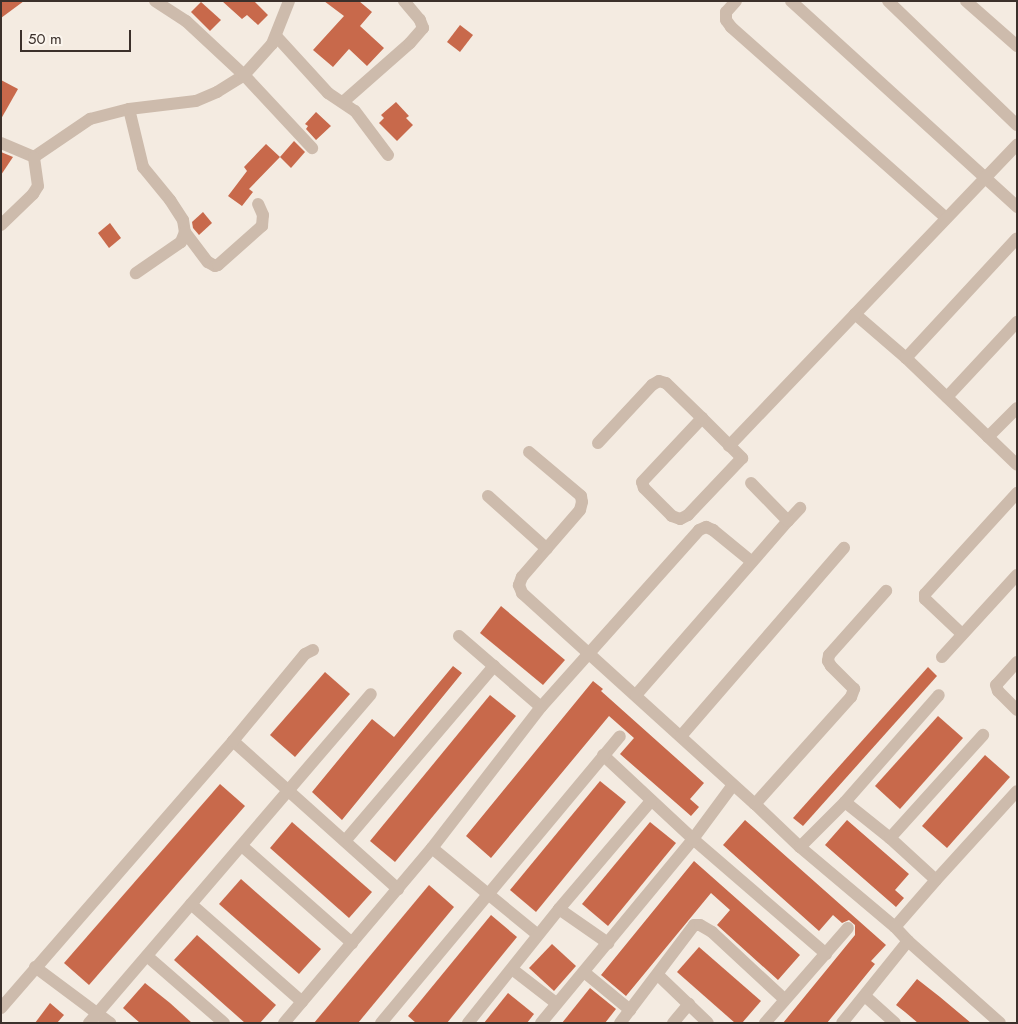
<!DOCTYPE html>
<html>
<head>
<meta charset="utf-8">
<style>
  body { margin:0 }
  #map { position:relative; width:1018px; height:1024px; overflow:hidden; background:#f4ebe1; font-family:Jost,sans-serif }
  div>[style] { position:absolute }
  .building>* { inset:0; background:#c8694b }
  .street>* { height:12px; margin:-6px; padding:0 6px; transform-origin:6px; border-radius:6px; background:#cdbbac }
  span { translate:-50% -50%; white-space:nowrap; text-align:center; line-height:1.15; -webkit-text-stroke:4px #fbf5ee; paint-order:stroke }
  .frame { position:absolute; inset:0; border:2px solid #3b302b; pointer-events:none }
  .scale { position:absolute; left:20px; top:30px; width:111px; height:22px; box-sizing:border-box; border:2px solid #3b302b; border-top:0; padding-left:6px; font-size:15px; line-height:18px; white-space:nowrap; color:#3b302b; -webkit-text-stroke:4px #fbf5ee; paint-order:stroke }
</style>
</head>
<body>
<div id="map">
  <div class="building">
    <div style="clip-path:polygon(1px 1px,24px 1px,1px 18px)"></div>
    <div style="clip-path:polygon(222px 1px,254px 1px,268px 15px,258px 25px,247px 15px,242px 19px)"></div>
    <div style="clip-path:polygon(324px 1px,359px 1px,372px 12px,360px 26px,384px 48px,367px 66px,349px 49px,333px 67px,313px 50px,344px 16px)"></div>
    <div style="clip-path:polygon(201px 2px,221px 20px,210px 31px,191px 12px)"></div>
    <div style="clip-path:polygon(460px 25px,473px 35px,460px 52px,447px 42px)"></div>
    <div style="clip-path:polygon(1px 80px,18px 89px,1px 119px)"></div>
    <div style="clip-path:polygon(396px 102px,409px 116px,406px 118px,413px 125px,397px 141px,379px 123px,384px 118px,381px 115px)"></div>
    <div style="clip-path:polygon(316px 112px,331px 126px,316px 140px,306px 129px,308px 126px,305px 124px)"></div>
    <div style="clip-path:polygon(294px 141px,305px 152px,291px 168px,280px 157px)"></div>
    <div style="clip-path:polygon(266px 144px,280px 157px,249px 189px,253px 192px,242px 206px,228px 196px,247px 171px,244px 167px)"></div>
    <div style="clip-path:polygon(1px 152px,13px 157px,1px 175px)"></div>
    <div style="clip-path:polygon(203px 212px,212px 223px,199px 235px,193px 228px,192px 222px)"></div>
    <div style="clip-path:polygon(110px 223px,121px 238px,109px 248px,98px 233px)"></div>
    <div style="clip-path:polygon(501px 606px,565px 660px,543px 685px,480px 633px)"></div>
    <div style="clip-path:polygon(453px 666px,462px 673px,342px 820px,312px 792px,372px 719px,394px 737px)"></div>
    <div style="clip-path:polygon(928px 667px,937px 676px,803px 826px,793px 818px)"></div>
    <div style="clip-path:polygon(325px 672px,350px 694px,295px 757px,270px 735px)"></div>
    <div style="clip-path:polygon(593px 681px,603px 689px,601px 691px,704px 783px,690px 799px,699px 807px,691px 816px,620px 754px,634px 738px,609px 716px,491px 858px,466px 836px)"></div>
    <div style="clip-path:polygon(490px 695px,516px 716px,395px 862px,370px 841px)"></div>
    <div style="clip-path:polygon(938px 716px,963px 738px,900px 809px,875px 786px)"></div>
    <div style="clip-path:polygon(985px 755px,1010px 777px,947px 848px,922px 826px)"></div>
    <div style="clip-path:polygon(600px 781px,626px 802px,536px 912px,510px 890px)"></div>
    <div style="clip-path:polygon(220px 784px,245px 806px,89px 985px,64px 963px)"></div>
    <div style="clip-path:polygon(745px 820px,886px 945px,871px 961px,875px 964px,827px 1023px,783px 1023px,855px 935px,855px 925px,849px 920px,842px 923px,833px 915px,819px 931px,723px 845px)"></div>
    <div style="clip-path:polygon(847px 820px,909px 874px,895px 890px,904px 898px,896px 907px,825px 845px)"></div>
    <div style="clip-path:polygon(292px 822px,372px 892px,349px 918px,270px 848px)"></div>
    <div style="clip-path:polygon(650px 822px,676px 843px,608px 926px,582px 904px)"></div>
    <div style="clip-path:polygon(694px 861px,800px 955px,778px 980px,717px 925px,730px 910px,711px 893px,626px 996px,601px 975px)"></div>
    <div style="clip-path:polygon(241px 879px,321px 949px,299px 974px,219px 904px)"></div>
    <div style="clip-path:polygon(429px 885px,454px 907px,358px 1023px,314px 1023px)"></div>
    <div style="clip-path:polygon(491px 915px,517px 937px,447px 1023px,416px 1023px,408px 1016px)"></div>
    <div style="clip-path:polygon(197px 935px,276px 1005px,260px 1023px,245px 1023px,174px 960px)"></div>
    <div style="clip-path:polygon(552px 944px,576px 966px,554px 991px,529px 968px)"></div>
    <div style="clip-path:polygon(699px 947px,761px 1001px,742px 1023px,735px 1023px,677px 972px)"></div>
    <div style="clip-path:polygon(917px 979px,940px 997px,971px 1023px,918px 1023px,905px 1012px,896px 1005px)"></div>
    <div style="clip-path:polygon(145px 983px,170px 1003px,192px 1023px,140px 1023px,123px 1008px)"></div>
    <div style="clip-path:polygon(590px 988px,616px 1009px,605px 1023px,562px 1023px)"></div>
    <div style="clip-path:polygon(508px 993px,534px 1014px,527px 1023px,484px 1023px)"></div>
    <div style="clip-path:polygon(50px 1003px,64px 1015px,57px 1023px,35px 1023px)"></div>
  </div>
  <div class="street">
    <div style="left:155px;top:1px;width:37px;rotate:33deg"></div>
    <div style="left:186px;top:21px;width:79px;rotate:43deg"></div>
    <div style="left:244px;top:75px;width:100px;rotate:47deg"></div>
    <div style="left:736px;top:1px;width:15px;rotate:132deg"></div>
    <div style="left:726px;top:12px;width:8px;rotate:90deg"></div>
    <div style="left:726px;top:20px;width:9px;rotate:54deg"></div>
    <div style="left:731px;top:27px;width:286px;rotate:41.6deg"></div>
    <div style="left:791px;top:1px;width:306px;rotate:42.3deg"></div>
    <div style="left:888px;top:1px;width:179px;rotate:43.9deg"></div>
    <div style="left:966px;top:1px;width:68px;rotate:41.4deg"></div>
    <div style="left:276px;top:36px;width:77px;rotate:47.6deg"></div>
    <div style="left:328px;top:93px;width:32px;rotate:34deg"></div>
    <div style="left:355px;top:111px;width:55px;rotate:53.1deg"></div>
    <div style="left:343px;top:102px;width:89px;rotate:-41.4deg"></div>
    <div style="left:410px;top:43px;width:20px;rotate:-49deg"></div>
    <div style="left:423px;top:28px;width:9px;rotate:-111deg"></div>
    <div style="left:420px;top:20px;width:25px;rotate:-130deg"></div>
    <div style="left:129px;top:109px;width:60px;rotate:76.4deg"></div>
    <div style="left:143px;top:167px;width:43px;rotate:50.7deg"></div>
    <div style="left:170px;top:200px;width:24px;rotate:57deg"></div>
    <div style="left:183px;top:220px;width:12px;rotate:81deg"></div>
    <div style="left:185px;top:232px;width:11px;rotate:112deg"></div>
    <div style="left:181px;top:242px;width:55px;rotate:145.4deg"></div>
    <div style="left:1px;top:143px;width:36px;rotate:23deg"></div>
    <div style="left:34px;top:157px;width:68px;rotate:-34.2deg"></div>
    <div style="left:90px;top:119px;width:40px;rotate:-14.4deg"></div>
    <div style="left:129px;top:109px;width:67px;rotate:-6.8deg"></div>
    <div style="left:196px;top:101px;width:23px;rotate:-23deg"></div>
    <div style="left:217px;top:92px;width:32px;rotate:-32deg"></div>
    <div style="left:244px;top:75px;width:42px;rotate:-47.9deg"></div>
    <div style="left:272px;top:44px;width:46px;rotate:-68.4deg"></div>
    <div style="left:1px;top:225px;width:45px;rotate:-44.1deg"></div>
    <div style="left:33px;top:194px;width:9px;rotate:-58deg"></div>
    <div style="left:38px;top:186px;width:29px;rotate:-98deg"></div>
    <div style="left:185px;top:232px;width:38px;rotate:53deg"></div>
    <div style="left:208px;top:262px;width:8px;rotate:30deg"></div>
    <div style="left:215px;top:266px;width:3px;rotate:-18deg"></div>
    <div style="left:218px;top:265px;width:59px;rotate:-41.6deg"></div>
    <div style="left:262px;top:226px;width:11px;rotate:-85deg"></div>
    <div style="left:263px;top:215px;width:12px;rotate:-114deg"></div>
    <div style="left:855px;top:314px;width:67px;rotate:40.8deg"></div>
    <div style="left:906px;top:358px;width:154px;rotate:43.9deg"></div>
    <div style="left:906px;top:358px;width:163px;rotate:-47.2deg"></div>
    <div style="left:947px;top:397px;width:103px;rotate:-47deg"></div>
    <div style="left:702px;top:418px;width:57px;rotate:45deg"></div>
    <div style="left:742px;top:458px;width:79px;rotate:133.5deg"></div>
    <div style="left:688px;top:515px;width:9px;rotate:153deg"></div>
    <div style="left:680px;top:519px;width:9px;rotate:-159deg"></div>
    <div style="left:672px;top:516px;width:40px;rotate:-135deg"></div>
    <div style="left:644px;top:488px;width:6px;rotate:-108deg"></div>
    <div style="left:642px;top:482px;width:88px;rotate:-46.8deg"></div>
    <div style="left:988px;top:437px;width:41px;rotate:-45deg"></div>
    <div style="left:598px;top:443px;width:79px;rotate:-47deg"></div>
    <div style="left:652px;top:385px;width:8px;rotate:-30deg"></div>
    <div style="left:659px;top:381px;width:7px;rotate:16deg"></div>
    <div style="left:666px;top:383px;width:50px;rotate:44.2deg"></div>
    <div style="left:729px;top:446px;width:417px;rotate:-46.3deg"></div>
    <div style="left:529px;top:452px;width:68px;rotate:40.2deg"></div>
    <div style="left:581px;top:496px;width:6px;rotate:81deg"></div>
    <div style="left:582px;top:502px;width:8px;rotate:104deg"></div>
    <div style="left:580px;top:510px;width:89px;rotate:130.9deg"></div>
    <div style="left:522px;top:577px;width:9px;rotate:111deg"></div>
    <div style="left:519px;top:585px;width:9px;rotate:69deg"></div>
    <div style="left:522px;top:593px;width:314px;rotate:42.2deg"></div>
    <div style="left:755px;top:804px;width:62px;rotate:43.7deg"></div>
    <div style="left:800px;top:847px;width:124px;rotate:40.1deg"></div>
    <div style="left:895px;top:927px;width:19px;rotate:47deg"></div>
    <div style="left:908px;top:941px;width:105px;rotate:128.8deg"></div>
    <div style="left:488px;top:496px;width:79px;rotate:41.9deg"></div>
    <div style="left:788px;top:521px;width:18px;rotate:-47deg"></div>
    <div style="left:962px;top:634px;width:51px;rotate:-136.6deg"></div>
    <div style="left:925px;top:599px;width:5px;rotate:-90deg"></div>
    <div style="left:925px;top:594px;width:137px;rotate:-47.7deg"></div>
    <div style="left:459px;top:636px;width:108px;rotate:40.9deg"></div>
    <div style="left:942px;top:657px;width:111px;rotate:-47.6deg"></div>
    <div style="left:1017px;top:662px;width:31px;rotate:132deg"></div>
    <div style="left:996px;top:685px;width:6px;rotate:72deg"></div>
    <div style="left:998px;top:691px;width:27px;rotate:45deg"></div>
    <div style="left:636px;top:695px;width:231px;rotate:-48.9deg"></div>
    <div style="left:788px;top:521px;width:53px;rotate:-134.2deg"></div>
    <div style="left:681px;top:736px;width:249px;rotate:-49.1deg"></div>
    <div style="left:233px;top:741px;width:222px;rotate:41.9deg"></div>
    <div style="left:603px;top:755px;width:123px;rotate:43deg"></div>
    <div style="left:693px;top:839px;width:176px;rotate:40.8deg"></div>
    <div style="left:845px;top:802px;width:58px;rotate:38.7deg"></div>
    <div style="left:890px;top:838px;width:62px;rotate:42.4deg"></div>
    <div style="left:936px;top:880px;width:120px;rotate:-47.7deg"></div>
    <div style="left:755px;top:804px;width:144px;rotate:-48.1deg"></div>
    <div style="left:851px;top:697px;width:9px;rotate:-69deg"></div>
    <div style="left:854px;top:689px;width:33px;rotate:-135deg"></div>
    <div style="left:831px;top:666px;width:6px;rotate:-121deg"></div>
    <div style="left:828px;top:661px;width:6px;rotate:-81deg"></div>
    <div style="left:829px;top:655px;width:86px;rotate:-48.3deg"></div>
    <div style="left:890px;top:838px;width:139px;rotate:-47.9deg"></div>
    <div style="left:345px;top:841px;width:230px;rotate:-49.6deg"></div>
    <div style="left:242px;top:846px;width:147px;rotate:41.4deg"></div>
    <div style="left:800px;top:847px;width:64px;rotate:-45deg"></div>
    <div style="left:845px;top:802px;width:142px;rotate:-48.7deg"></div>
    <div style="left:432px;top:848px;width:137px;rotate:39.4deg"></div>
    <div style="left:191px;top:904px;width:148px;rotate:41.4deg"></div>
    <div style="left:559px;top:909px;width:60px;rotate:34.8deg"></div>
    <div style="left:895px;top:927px;width:62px;rotate:-48.9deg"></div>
    <div style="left:908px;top:941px;width:123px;rotate:41.7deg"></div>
    <div style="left:147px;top:956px;width:102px;rotate:41deg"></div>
    <div style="left:35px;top:967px;width:94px;rotate:36.7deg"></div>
    <div style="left:512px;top:969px;width:56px;rotate:37.7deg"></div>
    <div style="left:584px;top:972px;width:60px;rotate:39.6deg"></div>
    <div style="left:658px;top:975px;width:69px;rotate:43.8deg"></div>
    <div style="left:865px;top:996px;width:40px;rotate:42deg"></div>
    <div style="left:1px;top:1008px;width:354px;rotate:-49deg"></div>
    <div style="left:233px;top:741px;width:113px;rotate:-50.4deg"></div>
    <div style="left:305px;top:654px;width:9px;rotate:-27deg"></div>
    <div style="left:89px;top:1023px;width:433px;rotate:-49.4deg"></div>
    <div style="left:284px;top:1023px;width:229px;rotate:-49.8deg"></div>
    <div style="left:432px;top:848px;width:178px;rotate:-52.3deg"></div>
    <div style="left:541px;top:707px;width:237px;rotate:-48.2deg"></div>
    <div style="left:699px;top:530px;width:8px;rotate:-23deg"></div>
    <div style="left:706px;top:527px;width:8px;rotate:23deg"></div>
    <div style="left:713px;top:530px;width:50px;rotate:39.4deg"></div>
    <div style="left:381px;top:1023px;width:373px;rotate:-50.2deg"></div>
    <div style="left:468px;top:1023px;width:146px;rotate:-51.4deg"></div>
    <div style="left:559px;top:909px;width:142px;rotate:-49.6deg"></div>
    <div style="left:541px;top:1023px;width:239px;rotate:-50.4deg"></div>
    <div style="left:693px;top:839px;width:67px;rotate:-53.5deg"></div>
    <div style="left:620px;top:1023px;width:123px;rotate:-52.9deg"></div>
    <div style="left:694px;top:925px;width:6px"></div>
    <div style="left:700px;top:925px;width:14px;rotate:30deg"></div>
    <div style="left:712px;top:932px;width:98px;rotate:42.9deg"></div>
    <div style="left:673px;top:1023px;width:25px;rotate:-50deg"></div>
    <div style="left:765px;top:1023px;width:126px;rotate:-48.9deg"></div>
  </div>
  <div class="frame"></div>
  <div class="scale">50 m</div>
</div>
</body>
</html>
